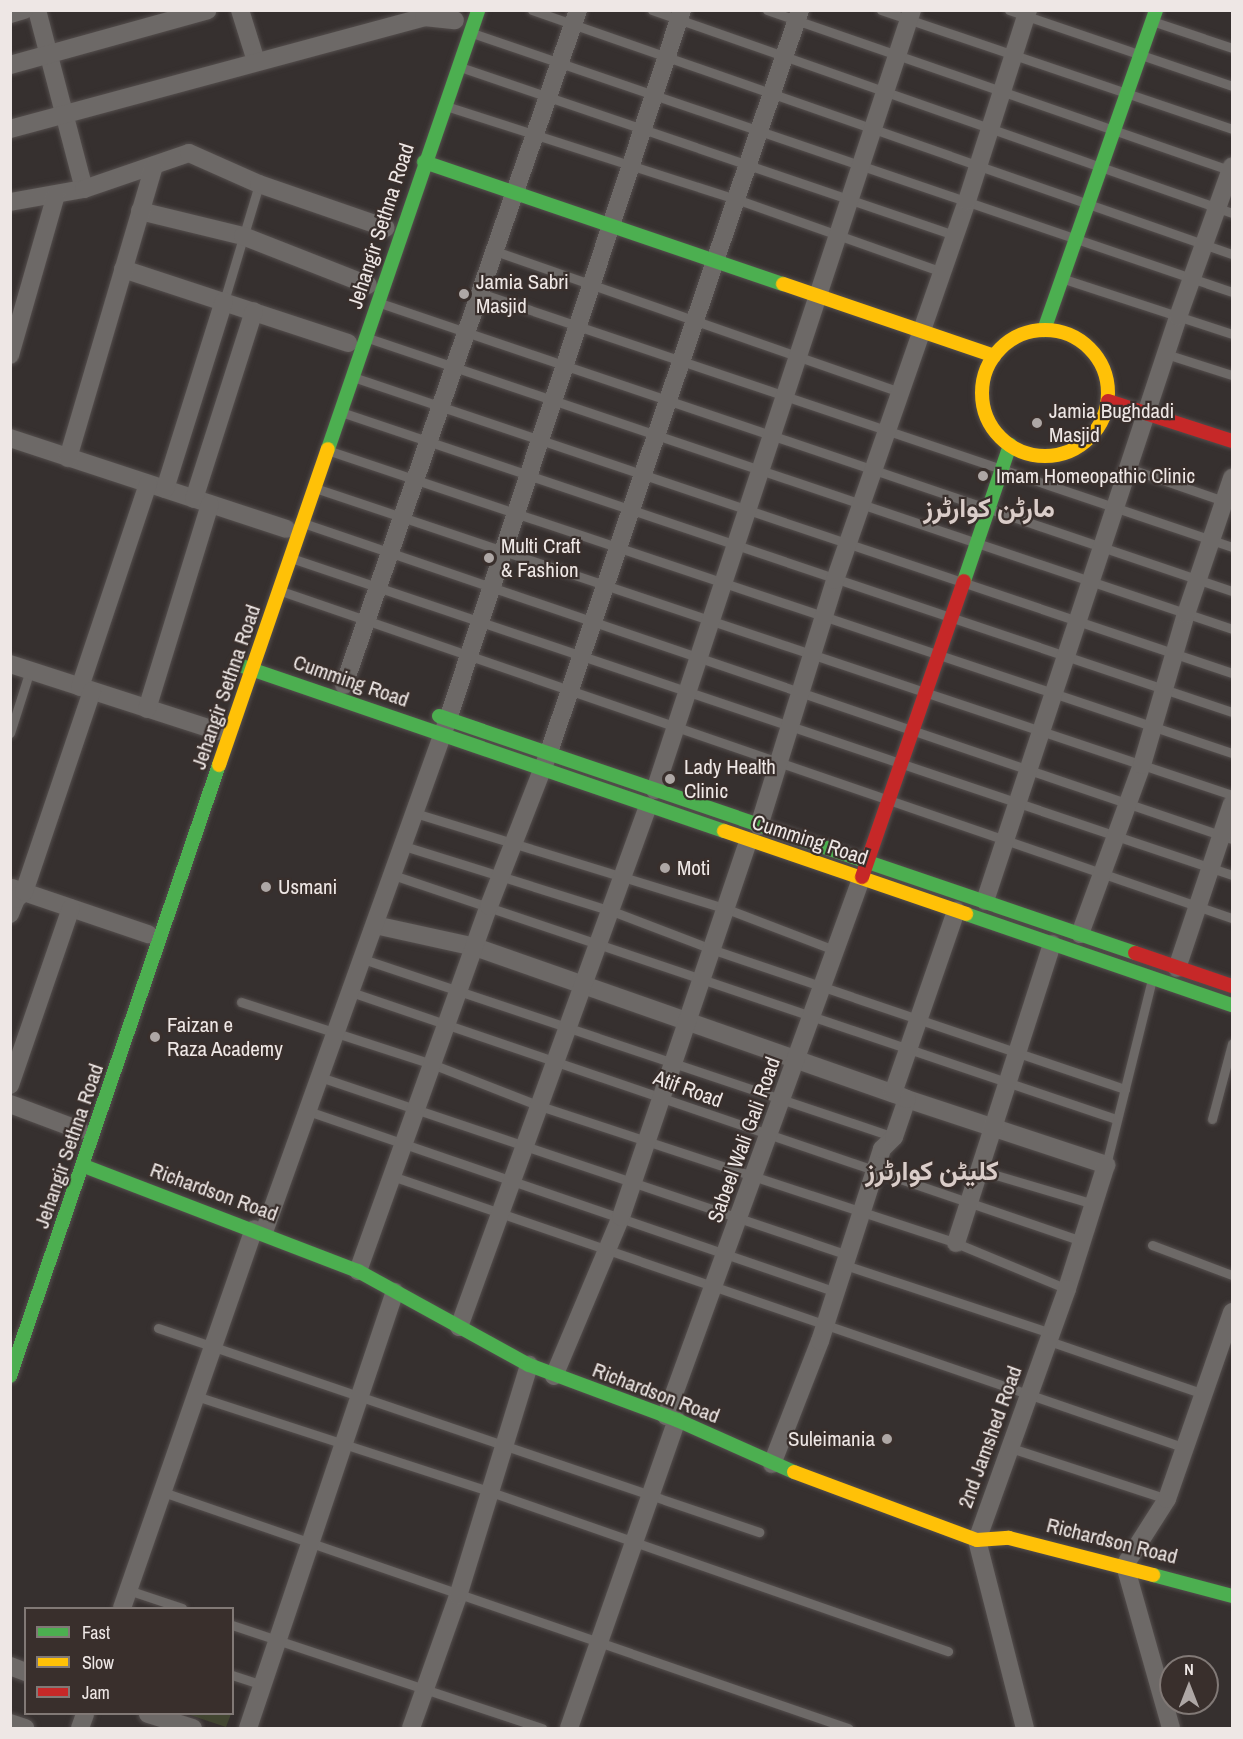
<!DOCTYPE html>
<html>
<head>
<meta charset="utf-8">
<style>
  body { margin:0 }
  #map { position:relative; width:1243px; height:1739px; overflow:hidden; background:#36302f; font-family:"Archivo Narrow",Vazirmatn,sans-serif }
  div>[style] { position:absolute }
  .green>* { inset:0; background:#424631 }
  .roads { filter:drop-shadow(0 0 2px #544e4d) drop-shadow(0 0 2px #544e4d) }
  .lane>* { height:9px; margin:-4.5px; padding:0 4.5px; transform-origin:4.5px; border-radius:4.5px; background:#6d6967 }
  .street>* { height:18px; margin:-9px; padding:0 9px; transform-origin:9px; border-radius:9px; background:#6d6967 }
  .fast>* { height:14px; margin:-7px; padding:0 7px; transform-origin:7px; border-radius:7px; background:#4caf50 }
  .slow>* { height:14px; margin:-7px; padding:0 7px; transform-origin:7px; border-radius:7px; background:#ffc107 }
  .slow>.ring { margin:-7px; padding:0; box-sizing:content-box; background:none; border:14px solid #ffc107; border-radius:50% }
  .jam>* { height:14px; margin:-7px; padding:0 7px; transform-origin:7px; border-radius:7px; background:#c62828 }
  .dots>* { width:16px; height:16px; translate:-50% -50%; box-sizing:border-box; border:3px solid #392f2c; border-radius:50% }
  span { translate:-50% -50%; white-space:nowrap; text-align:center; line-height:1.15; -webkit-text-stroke:4.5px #392f2c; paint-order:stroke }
  .street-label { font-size:21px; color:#eee7e5 }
  .poi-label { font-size:21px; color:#eee7e5 }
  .left { translate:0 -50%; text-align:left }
  .right { translate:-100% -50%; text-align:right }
  .district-label { font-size:27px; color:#dacdc9; font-weight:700 }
  .frame { position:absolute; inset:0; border:12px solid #eee7e5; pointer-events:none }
  .legend { position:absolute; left:24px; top:1607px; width:210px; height:108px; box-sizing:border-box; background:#392f2c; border:2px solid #817976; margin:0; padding:8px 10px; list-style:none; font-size:18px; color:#eee7e5 }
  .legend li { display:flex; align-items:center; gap:12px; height:30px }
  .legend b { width:30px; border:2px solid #817976 }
  .north { position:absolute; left:1159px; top:1655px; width:60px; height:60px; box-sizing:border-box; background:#392f2c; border:2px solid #817976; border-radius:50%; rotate:0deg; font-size:16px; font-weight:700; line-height:24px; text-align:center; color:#eee7e5 }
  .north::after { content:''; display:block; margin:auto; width:21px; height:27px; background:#aea7a5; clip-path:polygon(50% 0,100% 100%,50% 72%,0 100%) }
</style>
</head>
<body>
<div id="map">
  <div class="green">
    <div style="clip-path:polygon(187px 1714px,231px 1714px,226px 1727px)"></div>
  </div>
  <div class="roads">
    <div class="lane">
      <div style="left:532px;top:10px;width:741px;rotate:19.22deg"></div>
      <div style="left:652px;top:10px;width:614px;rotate:19.29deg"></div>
      <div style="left:767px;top:10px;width:492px;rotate:19.1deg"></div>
      <div style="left:881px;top:10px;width:371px;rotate:18.7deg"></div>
      <div style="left:1009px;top:10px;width:236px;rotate:18.8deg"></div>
      <div style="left:1152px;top:21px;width:84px;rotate:18.6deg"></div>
      <div style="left:475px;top:34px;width:800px;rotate:18.82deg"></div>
      <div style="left:463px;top:68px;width:519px;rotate:18.78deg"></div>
      <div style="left:449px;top:107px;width:301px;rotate:17.8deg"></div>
      <div style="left:736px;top:199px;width:219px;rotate:19.5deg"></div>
      <div style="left:495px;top:251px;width:431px;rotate:19.2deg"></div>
      <div style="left:1064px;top:279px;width:177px;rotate:18.1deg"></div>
      <div style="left:480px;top:293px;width:794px;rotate:18.66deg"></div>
      <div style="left:224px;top:301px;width:122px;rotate:-73.3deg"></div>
      <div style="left:383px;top:304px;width:896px;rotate:18.68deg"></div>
      <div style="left:371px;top:339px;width:909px;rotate:18.61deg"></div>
      <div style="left:1166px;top:354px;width:69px;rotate:17.7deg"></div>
      <div style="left:356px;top:378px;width:924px;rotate:18.61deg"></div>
      <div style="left:344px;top:413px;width:937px;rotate:18.61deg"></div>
      <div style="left:330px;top:451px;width:951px;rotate:18.51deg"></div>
      <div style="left:1128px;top:468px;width:105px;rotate:19deg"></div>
      <div style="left:318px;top:489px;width:964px;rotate:18.51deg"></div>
      <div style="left:306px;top:524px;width:978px;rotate:18.79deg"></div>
      <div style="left:294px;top:559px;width:990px;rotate:18.62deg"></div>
      <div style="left:284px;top:592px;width:1002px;rotate:18.98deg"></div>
      <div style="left:10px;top:733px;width:66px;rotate:-72.4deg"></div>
      <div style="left:415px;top:813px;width:326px;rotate:17.1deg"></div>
      <div style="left:727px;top:909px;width:118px;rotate:20.9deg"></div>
      <div style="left:404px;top:846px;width:218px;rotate:17.4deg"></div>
      <div style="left:612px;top:911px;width:109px;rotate:20.9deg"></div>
      <div style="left:714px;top:950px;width:434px;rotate:18.7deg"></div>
      <div style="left:393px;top:875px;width:763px;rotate:18.65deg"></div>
      <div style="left:363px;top:959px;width:560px;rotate:18.53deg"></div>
      <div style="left:351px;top:992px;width:772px;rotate:18.81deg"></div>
      <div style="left:241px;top:1002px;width:201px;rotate:18deg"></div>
      <div style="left:432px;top:1064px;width:116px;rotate:21.3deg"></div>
      <div style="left:540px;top:1106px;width:438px;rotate:18.2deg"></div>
      <div style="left:956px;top:1243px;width:120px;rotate:22.5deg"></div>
      <div style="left:320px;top:1077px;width:557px;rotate:18.63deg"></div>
      <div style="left:308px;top:1111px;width:558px;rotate:18.92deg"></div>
      <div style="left:1212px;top:1119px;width:78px;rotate:-75.1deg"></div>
      <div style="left:1106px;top:1165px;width:192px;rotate:-76.1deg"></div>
      <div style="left:979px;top:1170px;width:120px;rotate:16.5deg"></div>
      <div style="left:392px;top:1176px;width:838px;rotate:18.93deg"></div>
      <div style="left:1152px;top:1245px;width:85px;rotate:20.6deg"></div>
      <div style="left:845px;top:1265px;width:217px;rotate:18.3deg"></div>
      <div style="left:158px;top:1328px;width:635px;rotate:18.75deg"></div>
      <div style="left:1049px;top:1341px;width:164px;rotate:18.9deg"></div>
      <div style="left:196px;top:1396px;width:310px;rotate:18deg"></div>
      <div style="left:491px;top:1492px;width:484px;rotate:19.2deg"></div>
      <div style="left:1011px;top:1448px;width:164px;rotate:18.1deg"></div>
      <div style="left:163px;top:1492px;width:725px;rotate:19.01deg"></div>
      <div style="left:128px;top:1590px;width:57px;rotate:18.4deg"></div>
      <div style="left:232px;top:1625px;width:327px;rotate:18.4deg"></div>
      <div style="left:232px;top:1675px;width:33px;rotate:18deg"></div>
    </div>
    <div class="street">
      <div style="left:37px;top:10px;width:185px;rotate:75.3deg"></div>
      <div style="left:240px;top:10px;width:53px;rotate:72.6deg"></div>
      <div style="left:10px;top:14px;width:15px;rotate:-16deg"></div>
      <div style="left:10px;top:65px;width:205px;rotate:-15.5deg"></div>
      <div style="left:10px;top:129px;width:429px;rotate:-15.1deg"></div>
      <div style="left:424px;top:17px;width:31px;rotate:6deg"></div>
      <div style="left:10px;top:202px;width:75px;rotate:-10deg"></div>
      <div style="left:84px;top:189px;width:111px;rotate:-18.9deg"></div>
      <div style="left:189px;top:153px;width:77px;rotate:23.9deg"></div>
      <div style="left:259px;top:184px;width:134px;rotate:19.1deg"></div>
      <div style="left:140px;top:211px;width:106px;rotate:13.6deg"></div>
      <div style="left:243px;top:236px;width:134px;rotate:21.4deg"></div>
      <div style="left:123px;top:269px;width:237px;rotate:18.2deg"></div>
      <div style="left:10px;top:355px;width:166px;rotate:-74deg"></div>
      <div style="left:10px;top:438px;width:291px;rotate:18.2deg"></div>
      <div style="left:68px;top:458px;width:305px;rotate:-73.6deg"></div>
      <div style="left:165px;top:489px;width:197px;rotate:-72.6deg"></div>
      <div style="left:194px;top:499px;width:197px;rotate:-72.3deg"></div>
      <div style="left:10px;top:664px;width:218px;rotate:17.9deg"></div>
      <div style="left:344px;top:685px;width:714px;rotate:-70.88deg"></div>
      <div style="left:80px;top:687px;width:214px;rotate:-71.5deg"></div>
      <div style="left:147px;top:709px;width:214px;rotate:-72.9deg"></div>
      <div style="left:655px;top:790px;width:821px;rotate:-71.76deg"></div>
      <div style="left:759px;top:826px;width:257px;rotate:-72.8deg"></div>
      <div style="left:835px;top:580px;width:401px;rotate:-70.8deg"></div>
      <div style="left:967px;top:201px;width:201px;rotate:-72.3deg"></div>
      <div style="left:12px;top:888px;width:144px;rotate:18.7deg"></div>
      <div style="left:985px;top:901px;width:615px;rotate:-71.71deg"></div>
      <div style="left:1178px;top:317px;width:160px;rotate:-70.3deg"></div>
      <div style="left:10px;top:914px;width:16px;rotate:-68deg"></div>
      <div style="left:16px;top:899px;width:11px;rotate:-41deg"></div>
      <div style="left:24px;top:892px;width:212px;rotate:-71.3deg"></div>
      <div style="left:375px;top:925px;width:102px;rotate:12.4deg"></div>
      <div style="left:475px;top:947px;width:443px;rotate:19.3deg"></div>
      <div style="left:1080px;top:934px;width:180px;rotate:-69.9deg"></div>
      <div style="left:1142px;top:765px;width:157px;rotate:-73.8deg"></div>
      <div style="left:1186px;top:614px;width:144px;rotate:-71.3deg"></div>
      <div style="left:1177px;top:968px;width:173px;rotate:-71.5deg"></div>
      <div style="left:10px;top:1085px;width:187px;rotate:-71deg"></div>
      <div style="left:907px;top:1099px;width:210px;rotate:18.3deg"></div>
      <div style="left:1106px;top:1165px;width:130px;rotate:107.5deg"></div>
      <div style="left:1067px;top:1289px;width:267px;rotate:109.7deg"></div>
      <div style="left:977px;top:1540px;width:194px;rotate:75.7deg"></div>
      <div style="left:10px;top:1104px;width:74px;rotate:20.6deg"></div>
      <div style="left:264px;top:1232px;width:545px;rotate:-70.27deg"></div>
      <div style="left:448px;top:719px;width:747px;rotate:-71.73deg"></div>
      <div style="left:956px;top:1243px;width:314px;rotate:-72.2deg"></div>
      <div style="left:358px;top:1271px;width:388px;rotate:-70.3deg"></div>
      <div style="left:489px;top:906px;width:165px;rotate:-68.7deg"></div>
      <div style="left:549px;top:752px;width:783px;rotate:-71.31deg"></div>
      <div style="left:459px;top:1327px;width:554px;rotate:-70.06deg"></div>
      <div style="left:554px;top:1376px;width:173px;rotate:-67.2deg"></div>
      <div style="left:621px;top:1217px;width:396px;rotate:-71.3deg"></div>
      <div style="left:666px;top:1416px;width:571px;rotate:-70.04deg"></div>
      <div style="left:772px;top:1464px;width:132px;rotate:-68.7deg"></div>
      <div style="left:820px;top:1341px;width:202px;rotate:-72.1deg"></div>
      <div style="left:882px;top:1149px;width:17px;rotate:-45deg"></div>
      <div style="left:894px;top:1137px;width:40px;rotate:-71.1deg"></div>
      <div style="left:907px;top:1099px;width:15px;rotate:-157deg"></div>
      <div style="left:893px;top:1093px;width:193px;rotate:-70.9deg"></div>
      <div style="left:122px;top:1608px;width:401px;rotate:-70.8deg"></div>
      <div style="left:10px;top:1666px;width:17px;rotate:21deg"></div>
      <div style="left:148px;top:1714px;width:47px;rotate:17.3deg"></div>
      <div style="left:10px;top:1723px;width:16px;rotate:18deg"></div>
      <div style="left:80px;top:1728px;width:15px;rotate:-70deg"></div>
      <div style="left:248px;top:1728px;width:460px;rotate:-71.4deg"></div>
      <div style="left:411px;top:1728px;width:140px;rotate:-70.4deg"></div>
      <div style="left:458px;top:1596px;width:242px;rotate:-72.9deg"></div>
      <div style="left:569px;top:1728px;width:326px;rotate:-70.7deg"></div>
      <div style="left:1171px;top:1728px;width:169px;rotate:-105.8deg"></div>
      <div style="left:1125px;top:1565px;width:78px;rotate:-57.5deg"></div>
      <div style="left:1167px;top:1499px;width:198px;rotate:-70.8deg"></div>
    </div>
    <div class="fast">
      <div style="left:424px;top:162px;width:379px;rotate:18.8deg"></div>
      <div style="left:1044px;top:330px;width:339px;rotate:-70.7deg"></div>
      <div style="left:328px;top:449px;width:464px;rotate:-71.1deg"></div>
      <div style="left:964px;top:581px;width:144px;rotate:-71.3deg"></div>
      <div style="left:239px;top:665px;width:513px;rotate:18.89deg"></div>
      <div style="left:439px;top:716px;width:735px;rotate:18.8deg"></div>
      <div style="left:966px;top:914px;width:281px;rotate:18.9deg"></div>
      <div style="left:84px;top:1166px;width:293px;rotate:21deg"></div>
      <div style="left:358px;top:1271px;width:195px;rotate:28.8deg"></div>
      <div style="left:529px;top:1365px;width:158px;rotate:20.4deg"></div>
      <div style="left:677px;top:1420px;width:128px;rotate:24deg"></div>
      <div style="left:10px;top:1376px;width:646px;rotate:-71.12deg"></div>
      <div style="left:1153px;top:1575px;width:82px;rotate:14.9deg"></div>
    </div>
    <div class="slow">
      <div style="left:783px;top:284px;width:223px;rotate:18.8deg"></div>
      <div class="ring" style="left:982px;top:330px;width:112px;height:112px"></div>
      <div style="left:219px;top:765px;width:334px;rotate:-71deg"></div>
      <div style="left:724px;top:831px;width:256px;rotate:18.9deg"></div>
      <div style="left:794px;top:1472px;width:195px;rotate:20.4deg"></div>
      <div style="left:977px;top:1540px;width:32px;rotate:-4deg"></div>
      <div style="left:1009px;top:1538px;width:149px;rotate:14.4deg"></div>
    </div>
    <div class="jam">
      <div style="left:1108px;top:401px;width:130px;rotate:17.9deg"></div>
      <div style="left:862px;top:877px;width:313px;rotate:-71deg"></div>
      <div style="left:1135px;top:953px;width:102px;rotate:18.8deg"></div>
    </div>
  </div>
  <div class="dots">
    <div style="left:464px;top:294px;background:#aea7a5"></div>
    <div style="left:1037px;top:423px;background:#aea7a5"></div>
    <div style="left:983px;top:476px;background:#aea7a5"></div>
    <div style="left:489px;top:558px;background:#aea7a5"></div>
    <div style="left:670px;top:779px;background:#aea7a5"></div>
    <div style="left:665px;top:868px;background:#aea7a5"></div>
    <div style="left:266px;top:887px;background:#aea7a5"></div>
    <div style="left:155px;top:1037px;background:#aea7a5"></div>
    <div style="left:887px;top:1439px;background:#aea7a5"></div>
  </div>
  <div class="street-label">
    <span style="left:381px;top:226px;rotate:-72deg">Jehangir Sethna Road</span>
    <span style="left:351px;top:681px;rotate:19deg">Cumming Road</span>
    <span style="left:226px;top:687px;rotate:-71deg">Jehangir Sethna Road</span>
    <span style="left:810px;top:840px;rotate:18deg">Cumming Road</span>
    <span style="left:688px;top:1089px;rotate:20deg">Atif Road</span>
    <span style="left:744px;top:1140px;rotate:-70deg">Sabeel Wali Gali Road</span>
    <span style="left:69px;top:1146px;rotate:-71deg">Jehangir Sethna Road</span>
    <span style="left:214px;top:1192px;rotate:20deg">Richardson Road</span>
    <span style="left:656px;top:1393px;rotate:21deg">Richardson Road</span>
    <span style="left:990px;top:1437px;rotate:-70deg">2nd Jamshed Road</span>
    <span style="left:1112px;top:1541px;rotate:14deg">Richardson Road</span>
  </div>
  <div class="poi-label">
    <span class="left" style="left:476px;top:294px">Jamia Sabri<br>Masjid</span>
    <span class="left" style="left:1049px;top:423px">Jamia Bughdadi<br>Masjid</span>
    <span class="left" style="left:996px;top:476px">Imam Homeopathic Clinic</span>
    <span class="left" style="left:501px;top:558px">Multi Craft<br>&amp; Fashion</span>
    <span class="left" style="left:684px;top:779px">Lady Health<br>Clinic</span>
    <span class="left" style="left:677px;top:868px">Moti</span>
    <span class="left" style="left:278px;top:887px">Usmani</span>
    <span class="left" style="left:167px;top:1037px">Faizan e<br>Raza Academy</span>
    <span class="right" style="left:875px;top:1439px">Suleimania</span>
  </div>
  <div class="district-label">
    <span style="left:989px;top:508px">مارٹن کوارٹرز</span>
    <span style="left:932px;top:1171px">کلیٹن کوارٹرز</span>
  </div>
  <div class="frame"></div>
  <ul class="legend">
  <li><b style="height:8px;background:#4caf50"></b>Fast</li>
  <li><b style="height:8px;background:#ffc107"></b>Slow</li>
  <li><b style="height:8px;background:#c62828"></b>Jam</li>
  </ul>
  <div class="north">N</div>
</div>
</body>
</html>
